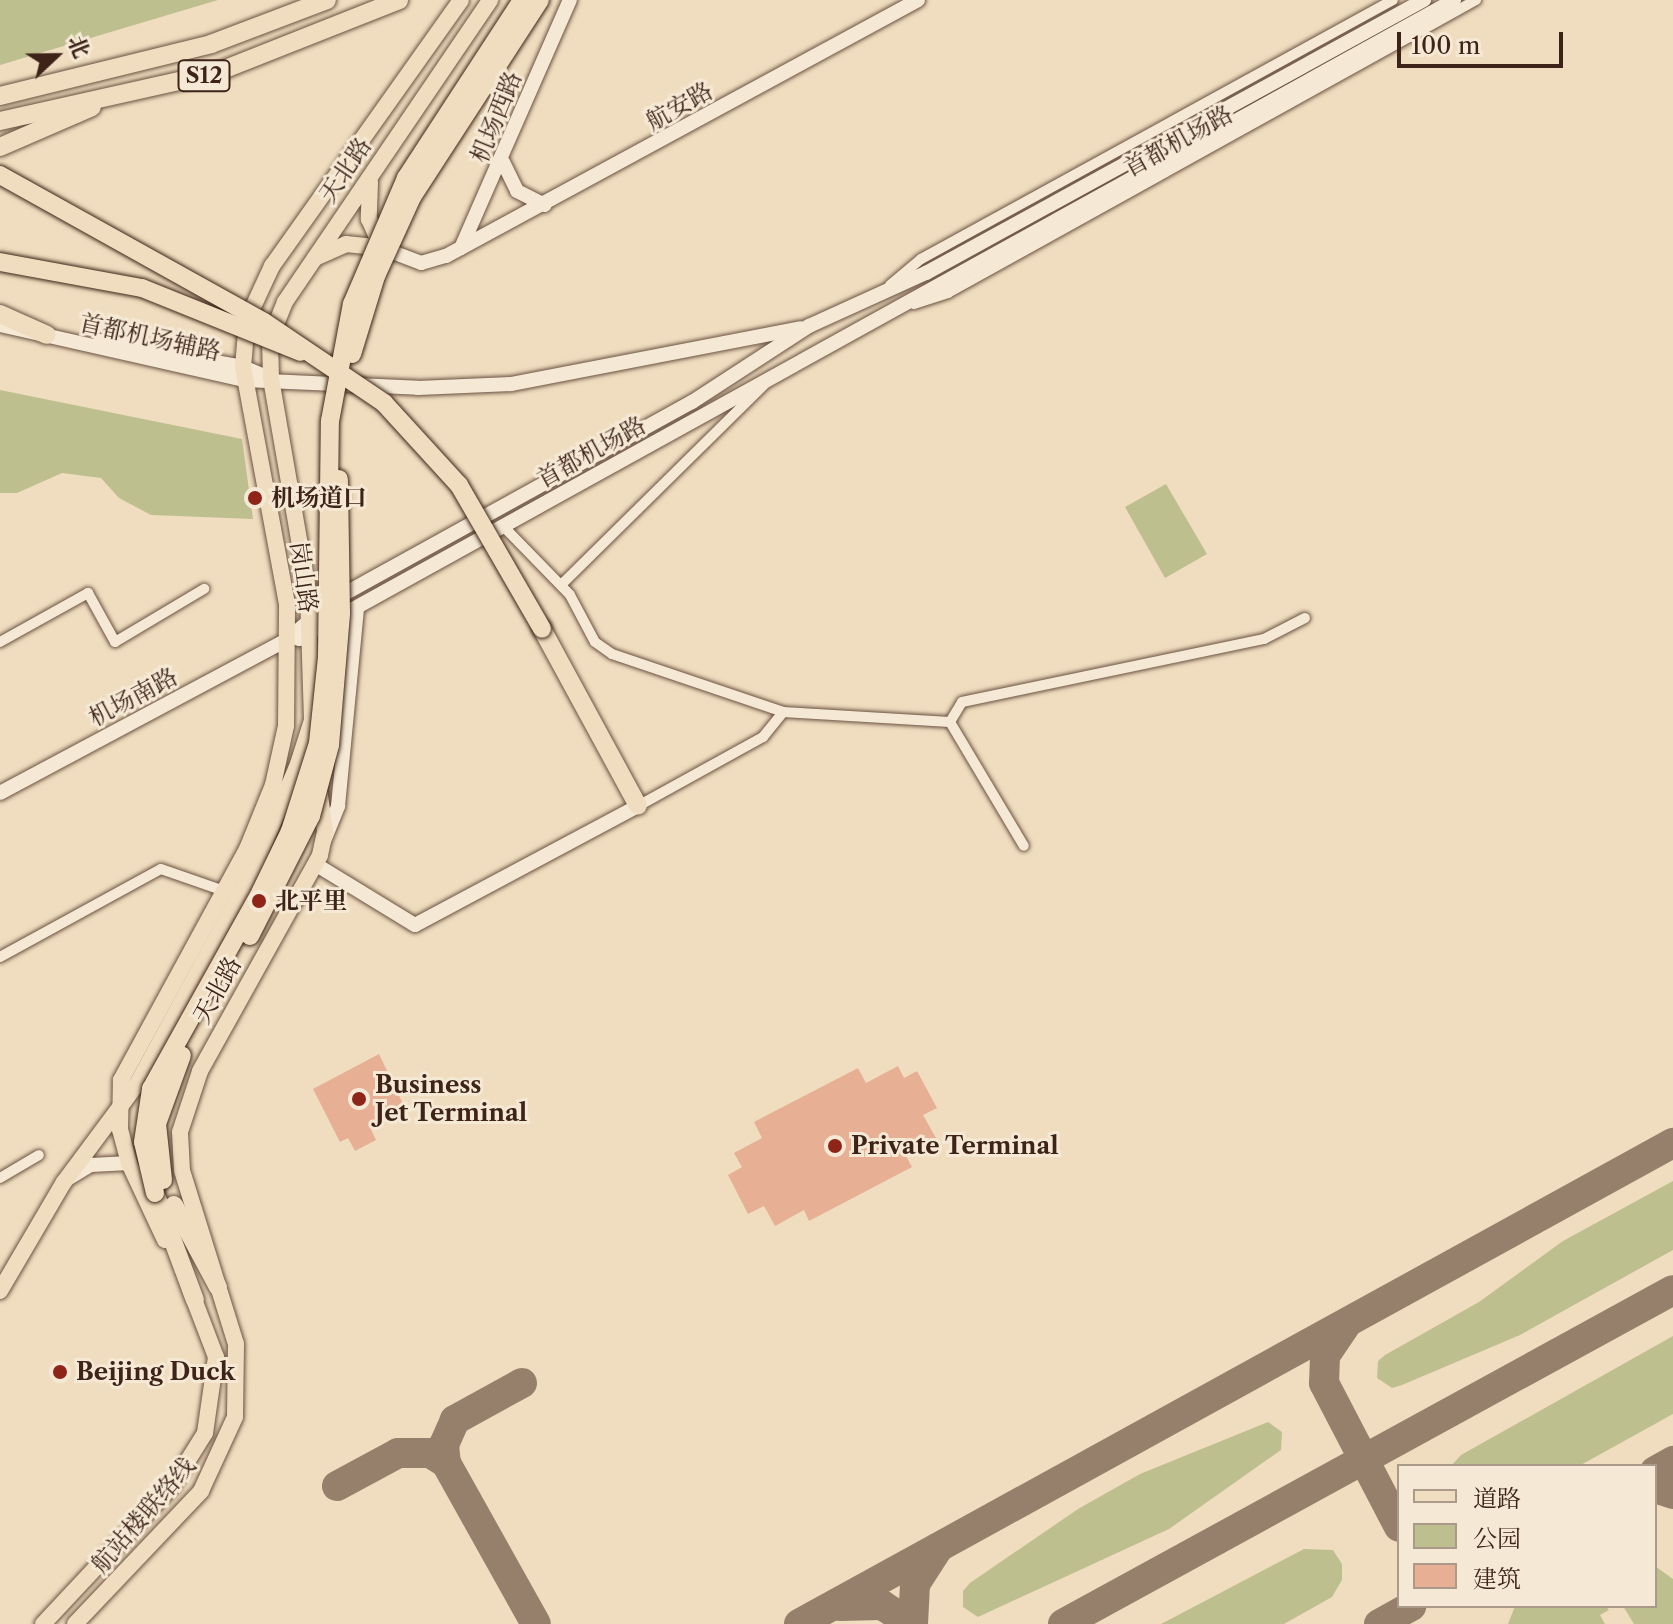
<!DOCTYPE html>
<html>
<head>
<meta charset="utf-8">
<style>
  body { margin:0 }
  #map { position:relative; width:1673px; height:1624px; overflow:hidden; background:#f0ddbf; font-family:"Libre Caslon Text","Noto Serif SC",serif }
  div>[style] { position:absolute }
  .green>* { inset:0; background:#bebf8f }
  .taxiway>* { height:30px; margin:-15px; padding:0 15px; transform-origin:15px; border-radius:15px; background:#96806c }
  .building>* { inset:0; background:#e7af94 }
  .roads { filter:drop-shadow(0 0 2px #6a5242) drop-shadow(0 0 2px #6a5242) }
  .street>* { height:10px; margin:-5px; padding:0 5px; transform-origin:5px; border-radius:5px; background:#f5e9d5 }
  .secondary>* { height:14px; margin:-7px; padding:0 7px; transform-origin:7px; border-radius:7px; background:#f5e9d5 }
  .primary>* { height:16px; margin:-8px; padding:0 8px; transform-origin:8px; border-radius:8px; background:#f0ddbf }
  .highway>* { height:18px; margin:-9px; padding:0 9px; transform-origin:9px; border-radius:9px; background:#f0ddbf }
  .bridges { filter:drop-shadow(0 0 2px #3d2318) drop-shadow(0 0 2px #3d2318) }
  .highway-bridge>* { height:18px; margin:-9px; padding:0 9px; transform-origin:9px; border-radius:9px; background:#f0ddbf }
  .dots>* { width:22px; height:22px; translate:-50% -50%; box-sizing:border-box; border:4px solid #f5e9d5; border-radius:50% }
  span { translate:-50% -50%; white-space:nowrap; text-align:center; line-height:1.15; -webkit-text-stroke:6px #f5e9d5; paint-order:stroke }
  .shield-label span { padding:2px 6px; background:#f5e9d5; border:2px solid; border-radius:6px; -webkit-text-stroke-width:0 }
  .shield-label { font-size:22px; color:#3d2318; font-weight:700 }
  .street-label { font-size:24px; color:#3d2318 }
  .poi-label { font-size:24px; color:#3d2318; font-weight:700 }
  .left { translate:0 -50%; text-align:left }
  .legend { position:absolute; left:1397px; top:1464px; width:260px; height:144px; box-sizing:border-box; background:#f5e9d5; border:2px solid #ab9a89; margin:0; padding:10px 14px; list-style:none; font-size:24px; color:#3d2318 }
  .legend li { display:flex; align-items:center; gap:16px; height:40px }
  .legend b { width:40px; border:2px solid #ab9a89 }
  .north { position:absolute; left:16px; top:16px; width:80px; height:80px; -webkit-text-stroke:6px #f5e9d5; paint-order:stroke; rotate:68deg; font-size:22px; font-weight:700; line-height:32px; text-align:center; color:#3d2318 }
  .north::after { content:''; display:block; margin:auto; width:28px; height:36px; background:#3d2318; clip-path:polygon(50% 0,100% 100%,50% 72%,0 100%) }
  .scale { position:absolute; left:1397px; top:32px; width:166px; height:36px; box-sizing:border-box; border:4px solid #3d2318; border-top:0; padding-left:10px; font-size:24px; line-height:28px; white-space:nowrap; color:#3d2318; -webkit-text-stroke:6px #f5e9d5; paint-order:stroke }
</style>
</head>
<body>
<div id="map">
  <div class="green">
    <div style="clip-path:polygon(0 0,218px 0,0 65px)"></div>
    <div style="clip-path:polygon(0 390px,242px 439px,253px 519px,151px 515px,119px 498px,101px 478px,62px 473px,17px 493px,0 493px)"></div>
    <div style="clip-path:polygon(1166px 484px,1207px 554px,1165px 578px,1125px 507px)"></div>
    <div style="clip-path:polygon(1673px 1181px,1673px 1250px,1520px 1335px,1402px 1385px,1392px 1388px,1377px 1378px,1378px 1361px,1385px 1355px,1479px 1302px,1563px 1241px)"></div>
    <div style="clip-path:polygon(1673px 1336px,1673px 1414px,1579px 1466px,1451px 1466px,1461px 1455px)"></div>
    <div style="clip-path:polygon(1268px 1422px,1282px 1432px,1281px 1450px,1169px 1529px,978px 1617px,963px 1607px,963px 1591px,970px 1583px,1078px 1509px,1140px 1474px)"></div>
    <div style="clip-path:polygon(1304px 1549px,1333px 1550px,1342px 1564px,1342px 1580px,1332px 1597px,1284px 1624px,1161px 1624px)"></div>
    <div style="clip-path:polygon(1655px 1566px,1673px 1579px,1673px 1624px,1634px 1624px,1623px 1606px,1655px 1606px)"></div>
    <div style="clip-path:polygon(1515px 1606px,1606px 1606px,1609px 1610px,1600px 1615px,1605px 1624px,1508px 1624px)"></div>
  </div>
  <div class="taxiway">
    <div style="left:1345px;top:1326px;width:36px;rotate:124deg"></div>
    <div style="left:1325px;top:1356px;width:27px;rotate:92deg"></div>
    <div style="left:1324px;top:1383px;width:162px;rotate:62.5deg"></div>
    <div style="left:522px;top:1383px;width:77px;rotate:151.1deg"></div>
    <div style="left:455px;top:1420px;width:27px;rotate:114deg"></div>
    <div style="left:444px;top:1445px;width:18px;rotate:84deg"></div>
    <div style="left:446px;top:1463px;width:184px;rotate:60.8deg"></div>
    <div style="left:1655px;top:1471px;width:21px;rotate:-29deg"></div>
    <div style="left:337px;top:1486px;width:69px;rotate:-28.4deg"></div>
    <div style="left:398px;top:1453px;width:32px"></div>
    <div style="left:430px;top:1453px;width:19px;rotate:32deg"></div>
    <div style="left:1655px;top:1488px;width:19px;rotate:18deg"></div>
    <div style="left:840px;top:1606px;width:42px;rotate:-1.4deg"></div>
    <div style="left:882px;top:1605px;width:35px;rotate:33deg"></div>
    <div style="left:799px;top:1624px;width:998px;rotate:-28.83deg"></div>
    <div style="left:913px;top:1624px;width:40px;rotate:-87.1deg"></div>
    <div style="left:915px;top:1584px;width:40px;rotate:-57.1deg"></div>
    <div style="left:1063px;top:1624px;width:695px;rotate:-28.7deg"></div>
    <div style="left:1379px;top:1624px;width:37px;rotate:-29deg"></div>
  </div>
  <div class="building">
    <div style="clip-path:polygon(379px 1054px,403px 1104px,369px 1125px,376px 1140px,355px 1151px,348px 1138px,340px 1142px,313px 1089px)"></div>
    <div style="clip-path:polygon(898px 1066px,904px 1078px,917px 1071px,937px 1108px,923px 1115px,936px 1138px,905px 1154px,912px 1167px,809px 1221px,804px 1210px,775px 1226px,764px 1206px,748px 1214px,728px 1175px,742px 1167px,734px 1153px,762px 1138px,754px 1122px,858px 1068px,866px 1083px)"></div>
  </div>
  <div class="roads">
    <div class="street">
      <div style="left:890px;top:285px;width:40px;rotate:-40deg"></div>
      <div style="left:921px;top:259px;width:538px;rotate:-28.75deg"></div>
      <div style="left:914px;top:304px;width:36px;rotate:-18deg"></div>
      <div style="left:948px;top:293px;width:604px;rotate:-29.03deg"></div>
      <div style="left:503px;top:526px;width:96px;rotate:45.8deg"></div>
      <div style="left:570px;top:595px;width:53px;rotate:62deg"></div>
      <div style="left:595px;top:642px;width:21px;rotate:35deg"></div>
      <div style="left:612px;top:654px;width:181px;rotate:18.7deg"></div>
      <div style="left:783px;top:712px;width:167px;rotate:3.4deg"></div>
      <div style="left:950px;top:722px;width:144px;rotate:59.2deg"></div>
      <div style="left:561px;top:585px;width:285px;rotate:-44.6deg"></div>
      <div style="left:0;top:642px;width:101px;rotate:-29.1deg"></div>
      <div style="left:88px;top:593px;width:56px;rotate:61.1deg"></div>
      <div style="left:115px;top:642px;width:104px;rotate:-30.8deg"></div>
      <div style="left:950px;top:722px;width:23px;rotate:-59deg"></div>
      <div style="left:962px;top:702px;width:309px;rotate:-11.8deg"></div>
      <div style="left:1264px;top:639px;width:46px;rotate:-27.1deg"></div>
      <div style="left:638px;top:806px;width:143px;rotate:-28.9deg"></div>
      <div style="left:763px;top:737px;width:32px;rotate:-51deg"></div>
      <div style="left:0;top:957px;width:183px;rotate:-28.7deg"></div>
      <div style="left:161px;top:869px;width:70px;rotate:19.2deg"></div>
      <div style="left:0;top:1178px;width:45px;rotate:-30.5deg"></div>
    </div>
    <div class="secondary">
      <div style="left:503px;top:162px;width:32px;rotate:64deg"></div>
      <div style="left:517px;top:191px;width:31px;rotate:27deg"></div>
      <div style="left:382px;top:248px;width:42px;rotate:21deg"></div>
      <div style="left:421px;top:263px;width:26px;rotate:-16deg"></div>
      <div style="left:446px;top:256px;width:537px;rotate:-28.47deg"></div>
      <div style="left:461px;top:248px;width:271px;rotate:-66.3deg"></div>
      <div style="left:0;top:325px;width:251px;rotate:12.7deg"></div>
      <div style="left:245px;top:380px;width:173px;rotate:2.6deg"></div>
      <div style="left:418px;top:388px;width:93px;rotate:-2.5deg"></div>
      <div style="left:511px;top:384px;width:295px;rotate:-10.9deg"></div>
      <div style="left:100px;top:341px;width:145px;rotate:10.3deg"></div>
      <div style="left:243px;top:367px;width:30px;rotate:23deg"></div>
      <div style="left:335px;top:599px;width:408px;rotate:-28.9deg"></div>
      <div style="left:692px;top:402px;width:140px;rotate:-33deg"></div>
      <div style="left:809px;top:326px;width:128px;rotate:-24.4deg"></div>
      <div style="left:926px;top:273px;width:568px;rotate:-28.73deg"></div>
      <div style="left:299px;top:639px;width:1320px;rotate:-28.95deg"></div>
      <div style="left:0;top:793px;width:325px;rotate:-28.1deg"></div>
      <div style="left:287px;top:640px;width:38px;rotate:-41deg"></div>
      <div style="left:324px;top:841px;width:38px;rotate:-68deg"></div>
      <div style="left:338px;top:806px;width:199px;rotate:-84.5deg"></div>
      <div style="left:315px;top:864px;width:117px;rotate:31.4deg"></div>
      <div style="left:415px;top:925px;width:253px;rotate:-28.1deg"></div>
      <div style="left:69px;top:1178px;width:26px;rotate:-31deg"></div>
      <div style="left:91px;top:1165px;width:38px;rotate:-3deg"></div>
    </div>
    <div class="primary">
      <div style="left:370px;top:182px;width:37px;rotate:92deg"></div>
      <div style="left:369px;top:219px;width:32px;rotate:66deg"></div>
      <div style="left:315px;top:258px;width:34px;rotate:-24deg"></div>
      <div style="left:346px;top:244px;width:36px;rotate:6deg"></div>
      <div style="left:165px;top:1240px;width:85px;rotate:-115.1deg"></div>
      <div style="left:129px;top:1163px;width:34px;rotate:-105deg"></div>
      <div style="left:120px;top:1130px;width:50px;rotate:-88.9deg"></div>
      <div style="left:121px;top:1080px;width:263px;rotate:-61.4deg"></div>
      <div style="left:247px;top:849px;width:69px;rotate:-67.9deg"></div>
      <div style="left:273px;top:785px;width:60px;rotate:-77.6deg"></div>
      <div style="left:286px;top:726px;width:122px;rotate:-89.5deg"></div>
      <div style="left:287px;top:604px;width:241px;rotate:-100.5deg"></div>
      <div style="left:243px;top:367px;width:47px;rotate:-85.1deg"></div>
      <div style="left:247px;top:320px;width:60px;rotate:-65.2deg"></div>
      <div style="left:272px;top:266px;width:326px;rotate:-54.6deg"></div>
      <div style="left:0;top:1291px;width:126px;rotate:-59.6deg"></div>
      <div style="left:64px;top:1182px;width:122px;rotate:-53.3deg"></div>
      <div style="left:137px;top:1084px;width:241px;rotate:-61.5deg"></div>
      <div style="left:252px;top:872px;width:117px;rotate:-66.9deg"></div>
      <div style="left:298px;top:764px;width:46px;rotate:-72.3deg"></div>
      <div style="left:312px;top:720px;width:129px;rotate:-91.8deg"></div>
      <div style="left:308px;top:591px;width:215px;rotate:-99.9deg"></div>
      <div style="left:271px;top:379px;width:40px;rotate:-91.4deg"></div>
      <div style="left:270px;top:339px;width:40px;rotate:-68deg"></div>
      <div style="left:285px;top:302px;width:365px;rotate:-55.8deg"></div>
      <div style="left:43px;top:1624px;width:189px;rotate:-46.9deg"></div>
      <div style="left:172px;top:1486px;width:62px;rotate:-58.1deg"></div>
      <div style="left:205px;top:1433px;width:77px;rotate:-81.8deg"></div>
      <div style="left:216px;top:1357px;width:73px;rotate:-110.9deg"></div>
      <div style="left:75px;top:1624px;width:183px;rotate:-46.5deg"></div>
      <div style="left:201px;top:1491px;width:81px;rotate:-65.3deg"></div>
      <div style="left:235px;top:1417px;width:73px;rotate:-89.2deg"></div>
      <div style="left:236px;top:1344px;width:181px;rotate:-107.3deg"></div>
      <div style="left:182px;top:1171px;width:39px;rotate:-93deg"></div>
      <div style="left:180px;top:1132px;width:64px;rotate:-71.8deg"></div>
      <div style="left:200px;top:1071px;width:247px;rotate:-60.9deg"></div>
      <div style="left:320px;top:855px;width:25px;rotate:-78deg"></div>
      <div style="left:325px;top:831px;width:42px;rotate:-98.1deg"></div>
    </div>
    <div class="highway">
      <div style="left:0;top:96px;width:217px;rotate:-13.8deg"></div>
      <div style="left:211px;top:44px;width:124px;rotate:-20.8deg"></div>
      <div style="left:0;top:121px;width:220px;rotate:-12.6deg"></div>
      <div style="left:215px;top:73px;width:198px;rotate:-21.6deg"></div>
      <div style="left:0;top:147px;width:100px;rotate:-23.5deg"></div>
      <div style="left:0;top:314px;width:51px;rotate:24.1deg"></div>
      <div style="left:542px;top:629px;width:201px;rotate:61.5deg"></div>
      <div style="left:155px;top:1193px;width:114px;rotate:69.5deg"></div>
      <div style="left:174px;top:1205px;width:93px;rotate:61.8deg"></div>
    </div>
  </div>
  <div class="bridges">
    <div class="highway-bridge">
      <div style="left:0;top:175px;width:302px;rotate:29.1deg"></div>
      <div style="left:264px;top:322px;width:145px;rotate:34deg"></div>
      <div style="left:384px;top:403px;width:111px;rotate:47.6deg"></div>
      <div style="left:459px;top:485px;width:166px;rotate:60deg"></div>
      <div style="left:0;top:262px;width:144px;rotate:10.4deg"></div>
      <div style="left:142px;top:288px;width:171px;rotate:21.9deg"></div>
      <div style="left:352px;top:354px;width:82px;rotate:-72.9deg"></div>
      <div style="left:376px;top:276px;width:87px;rotate:-65.5deg"></div>
      <div style="left:412px;top:197px;width:235px;rotate:-57deg"></div>
      <div style="left:250px;top:936px;width:135px;rotate:-63.1deg"></div>
      <div style="left:311px;top:816px;width:73px;rotate:-75deg"></div>
      <div style="left:330px;top:745px;width:132px;rotate:-85.2deg"></div>
      <div style="left:341px;top:613px;width:134px;rotate:-90.9deg"></div>
      <div style="left:163px;top:1180px;width:56px;rotate:-96.1deg"></div>
      <div style="left:157px;top:1124px;width:73px;rotate:-70.1deg"></div>
      <div style="left:155px;top:1193px;width:52px;rotate:-103.2deg"></div>
      <div style="left:143px;top:1142px;width:54px;rotate:-81.4deg"></div>
      <div style="left:151px;top:1089px;width:227px;rotate:-60.9deg"></div>
      <div style="left:261px;top:891px;width:67px;rotate:-64.2deg"></div>
      <div style="left:290px;top:831px;width:92px;rotate:-72.3deg"></div>
      <div style="left:318px;top:743px;width:86px;rotate:-84deg"></div>
      <div style="left:327px;top:657px;width:236px;rotate:-89.3deg"></div>
      <div style="left:330px;top:421px;width:119px;rotate:-79.4deg"></div>
      <div style="left:352px;top:304px;width:137px;rotate:-66.8deg"></div>
      <div style="left:406px;top:178px;width:212px;rotate:-56.9deg"></div>
    </div>
  </div>
  <div class="dots">
    <div style="left:255px;top:498px;background:#8f2418"></div>
    <div style="left:259px;top:901px;background:#8f2418"></div>
    <div style="left:359px;top:1099px;background:#8f2418"></div>
    <div style="left:835px;top:1146px;background:#8f2418"></div>
    <div style="left:60px;top:1372px;background:#8f2418"></div>
  </div>
  <div class="shield-label">
    <span style="left:204px;top:76px">S12</span>
  </div>
  <div class="street-label">
    <span style="left:679px;top:106px;rotate:-29deg">航安路</span>
    <span style="left:496px;top:117px;rotate:-68deg">机场西路</span>
    <span style="left:1178px;top:141px;rotate:-29deg">首都机场路</span>
    <span style="left:345px;top:170px;rotate:-56deg">天北路</span>
    <span style="left:150px;top:337px;rotate:12deg">首都机场辅路</span>
    <span style="left:591px;top:452px;rotate:-29deg">首都机场路</span>
    <span style="left:304px;top:577px;rotate:82deg">岗山路</span>
    <span style="left:133px;top:697px;rotate:-28deg">机场南路</span>
    <span style="left:217px;top:990px;rotate:-61deg">天北路</span>
    <span style="left:143px;top:1515px;rotate:-49deg">航站楼联络线</span>
  </div>
  <div class="poi-label">
    <span class="left" style="left:271px;top:498px">机场道口</span>
    <span class="left" style="left:275px;top:901px">北平里</span>
    <span class="left" style="left:375px;top:1099px">Business<br>Jet Terminal</span>
    <span class="left" style="left:851px;top:1146px">Private Terminal</span>
    <span class="left" style="left:76px;top:1372px">Beijing Duck</span>
  </div>
  <ul class="legend">
  <li><b style="height:10px;background:#f0ddbf"></b>道路</li>
  <li><b style="height:22px;background:#bebf8f"></b>公园</li>
  <li><b style="height:22px;background:#e7af94"></b>建筑</li>
  </ul>
  <div class="north">北</div>
  <div class="scale">100 m</div>
</div>
</body>
</html>
